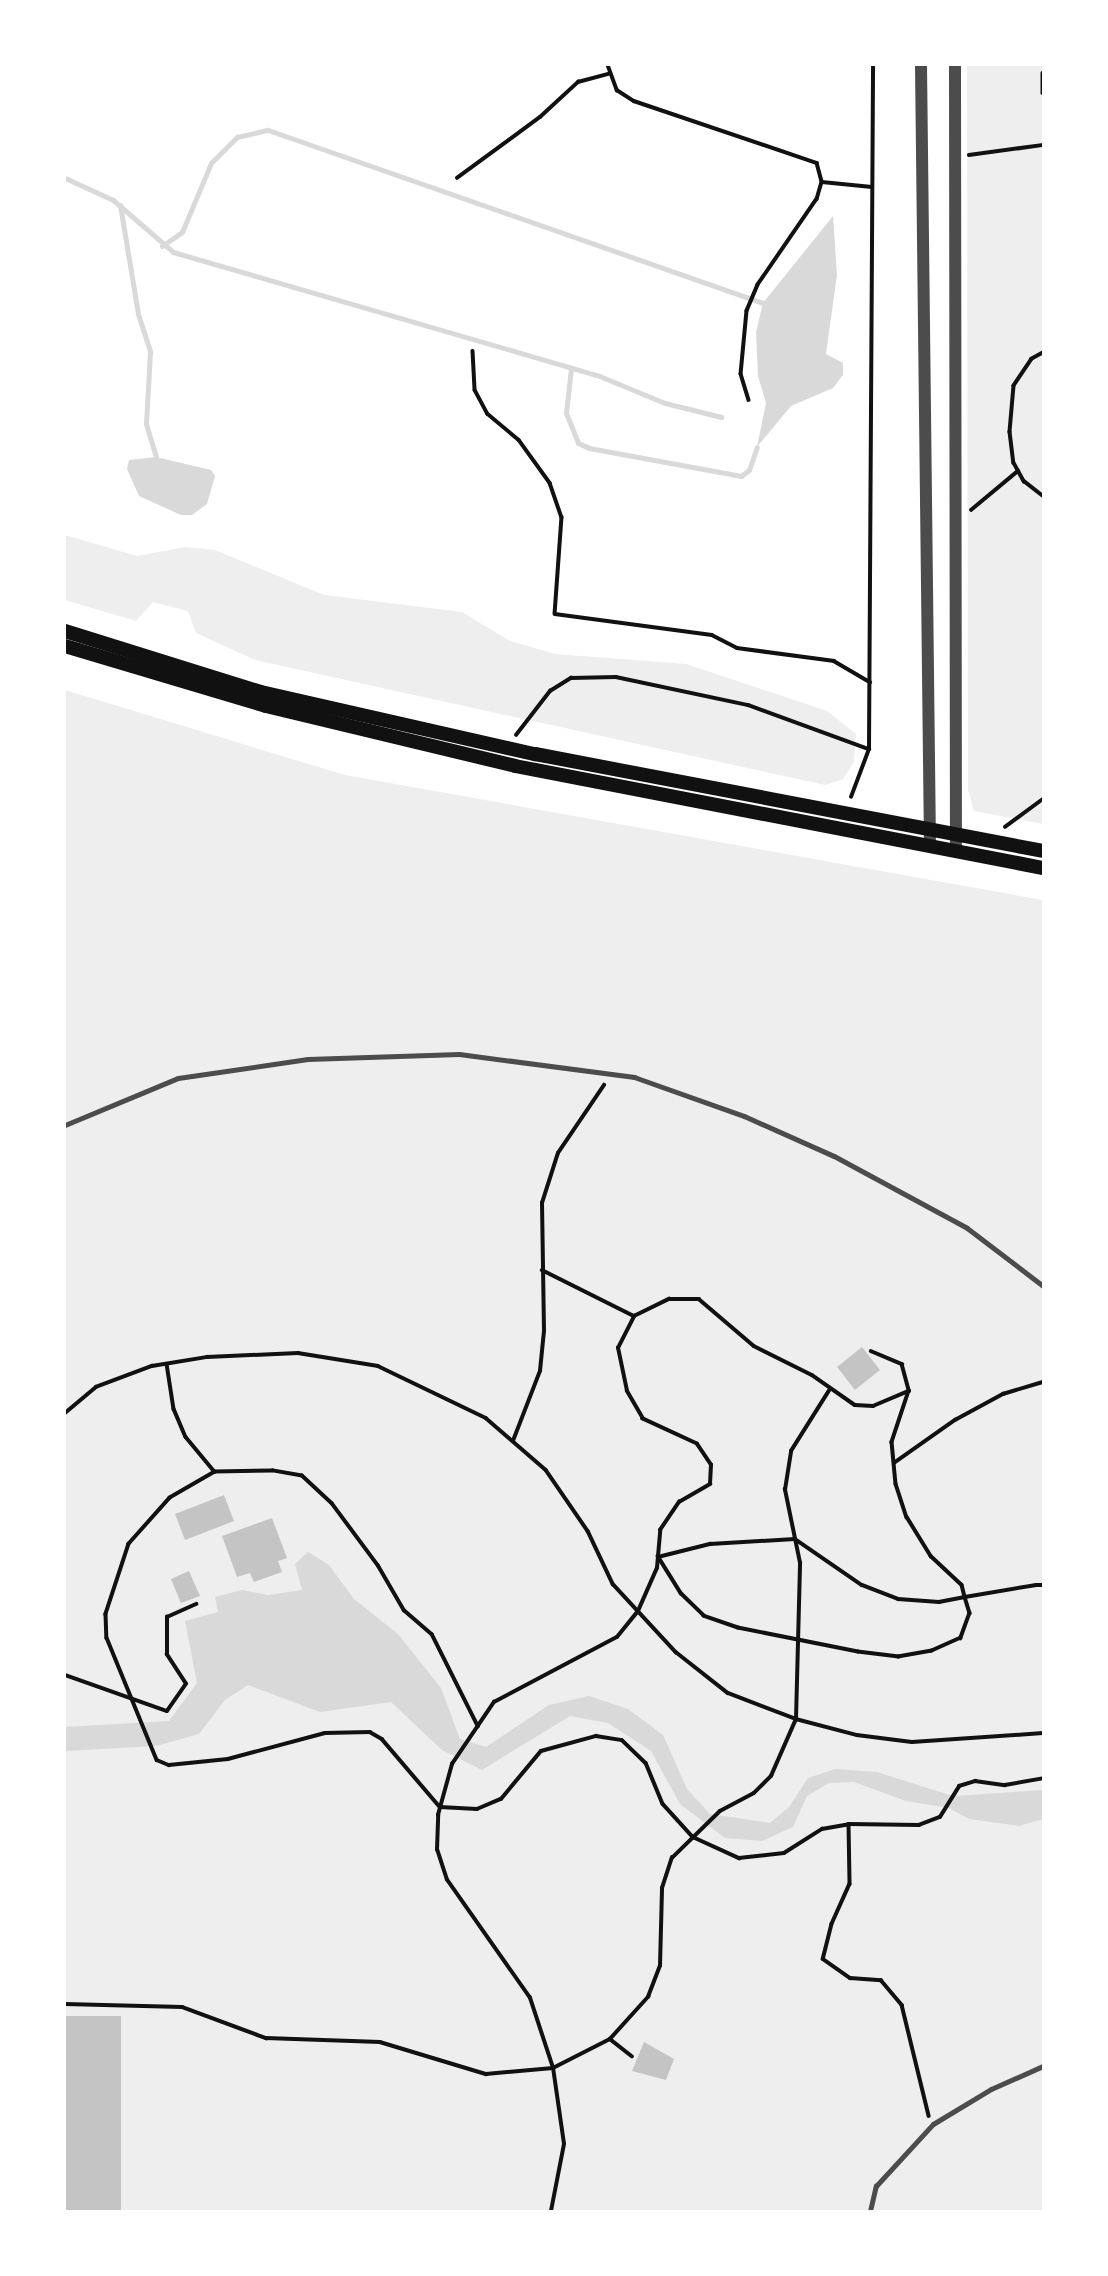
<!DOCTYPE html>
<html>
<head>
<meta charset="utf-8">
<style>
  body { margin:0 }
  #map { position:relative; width:1108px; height:2276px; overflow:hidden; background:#fff; font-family:Figtree,sans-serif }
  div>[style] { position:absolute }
  .green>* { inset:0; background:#eee }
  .water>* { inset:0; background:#d9d9d9 }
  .stream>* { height:5px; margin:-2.5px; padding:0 2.5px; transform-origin:2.5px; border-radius:2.5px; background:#d9d9d9 }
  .building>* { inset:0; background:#c4c4c4 }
  .path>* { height:3.5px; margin:-1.75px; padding:0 1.75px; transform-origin:1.75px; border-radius:1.75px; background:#111 }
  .service>* { height:5px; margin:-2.5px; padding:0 2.5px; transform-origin:2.5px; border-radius:2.5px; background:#4c4c4c }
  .tertiary>* { height:12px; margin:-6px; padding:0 6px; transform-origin:6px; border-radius:6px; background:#4c4c4c }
  .secondary>* { height:14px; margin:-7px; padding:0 7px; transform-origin:7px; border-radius:7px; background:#111 }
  span { translate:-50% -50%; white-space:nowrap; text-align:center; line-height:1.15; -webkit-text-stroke:5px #fff; paint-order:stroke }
  .frame { position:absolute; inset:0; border:66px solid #fff; pointer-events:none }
</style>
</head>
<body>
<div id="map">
  <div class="green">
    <div style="clip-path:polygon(967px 65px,1043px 65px,1043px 824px,974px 811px,968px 790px)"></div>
    <div style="clip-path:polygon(65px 535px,137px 556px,185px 547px,215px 550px,324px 595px,462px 612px,510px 641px,555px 654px,686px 664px,827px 711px,856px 734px,854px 762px,843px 779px,825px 785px,255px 660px,196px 633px,188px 611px,153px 602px,136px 621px,65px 600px)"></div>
    <div style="clip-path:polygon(65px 690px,345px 775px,1043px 900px,1043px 2211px,65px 2211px)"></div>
  </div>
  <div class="water">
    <div style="clip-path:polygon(833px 216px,837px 275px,826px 354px,843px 363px,843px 375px,833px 388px,791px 406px,757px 447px,766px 403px,758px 376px,756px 332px,763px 303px)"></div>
    <div style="clip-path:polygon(156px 457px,211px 470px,215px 476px,207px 504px,192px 515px,181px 515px,139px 496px,127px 469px,129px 460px)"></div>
    <div style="clip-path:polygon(308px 1552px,329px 1565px,354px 1599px,398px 1634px,441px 1688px,460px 1739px,486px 1747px,549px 1705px,589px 1696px,628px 1709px,663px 1735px,687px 1789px,710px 1814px,770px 1823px,789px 1807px,808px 1778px,835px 1769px,877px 1772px,953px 1796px,1043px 1790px,1043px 1819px,1019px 1826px,969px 1819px,949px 1808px,906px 1801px,854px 1782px,829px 1783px,807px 1796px,793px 1827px,762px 1841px,725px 1838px,680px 1804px,651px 1751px,608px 1723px,570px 1716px,482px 1770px,442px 1750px,391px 1702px,320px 1712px,248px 1685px,225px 1700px,199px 1734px,156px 1746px,65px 1751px,65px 1727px,169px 1721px,197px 1683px,185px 1621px,218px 1612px,215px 1597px,242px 1590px,268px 1595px,302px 1590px,295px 1564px)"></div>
  </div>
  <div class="stream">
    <div style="left:65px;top:178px;width:53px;rotate:24.6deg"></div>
    <div style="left:113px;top:200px;width:79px;rotate:40.9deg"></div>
    <div style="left:173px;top:252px;width:441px;rotate:16.2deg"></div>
    <div style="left:597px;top:375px;width:74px;rotate:22.4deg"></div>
    <div style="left:665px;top:403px;width:58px;rotate:14deg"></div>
    <div style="left:120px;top:205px;width:110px;rotate:80.6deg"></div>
    <div style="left:138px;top:314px;width:40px;rotate:72deg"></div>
    <div style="left:150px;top:352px;width:72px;rotate:93.2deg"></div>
    <div style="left:146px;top:424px;width:34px;rotate:73deg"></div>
    <div style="left:162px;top:246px;width:24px;rotate:-35deg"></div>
    <div style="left:182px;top:232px;width:75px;rotate:-67.2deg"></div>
    <div style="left:211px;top:163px;width:37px;rotate:-45deg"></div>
    <div style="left:237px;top:137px;width:32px;rotate:-13deg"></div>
    <div style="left:268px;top:130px;width:524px;rotate:19.26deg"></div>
    <div style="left:571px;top:368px;width:45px;rotate:96.3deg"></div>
    <div style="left:566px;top:413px;width:32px;rotate:68deg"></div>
    <div style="left:578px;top:443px;width:12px;rotate:24deg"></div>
    <div style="left:589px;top:448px;width:155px;rotate:10.4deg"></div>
    <div style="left:741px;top:476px;width:10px;rotate:-37deg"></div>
    <div style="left:749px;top:470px;width:24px;rotate:-71deg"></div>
  </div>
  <div class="building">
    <div style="clip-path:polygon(862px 1347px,880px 1370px,855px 1390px,837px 1367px)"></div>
    <div style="clip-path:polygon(224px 1495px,234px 1521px,185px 1540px,175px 1514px)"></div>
    <div style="clip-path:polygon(272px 1518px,287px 1558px,278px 1561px,282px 1572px,254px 1582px,250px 1573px,237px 1577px,222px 1536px)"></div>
    <div style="clip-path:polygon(189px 1571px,200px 1596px,181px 1603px,171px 1579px)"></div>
    <div style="clip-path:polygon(65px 2016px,121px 2016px,121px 2211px,65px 2211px)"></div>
    <div style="clip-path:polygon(644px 2042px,674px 2059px,666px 2080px,632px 2071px)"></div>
  </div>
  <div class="path">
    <div style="left:608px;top:65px;width:27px;rotate:70deg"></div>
    <div style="left:617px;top:90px;width:20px;rotate:33deg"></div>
    <div style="left:634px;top:101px;width:193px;rotate:18.7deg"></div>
    <div style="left:817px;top:163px;width:20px;rotate:75deg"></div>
    <div style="left:822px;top:182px;width:18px;rotate:106deg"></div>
    <div style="left:817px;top:199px;width:104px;rotate:124.5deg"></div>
    <div style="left:758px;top:285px;width:28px;rotate:113deg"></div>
    <div style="left:747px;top:311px;width:63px;rotate:95.4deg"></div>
    <div style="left:741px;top:374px;width:27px;rotate:73deg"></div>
    <div style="left:1043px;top:73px;width:20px;rotate:90deg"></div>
    <div style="left:969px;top:155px;width:75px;rotate:-7.7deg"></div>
    <div style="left:457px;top:178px;width:103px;rotate:-36.3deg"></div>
    <div style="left:540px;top:117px;width:52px;rotate:-42.6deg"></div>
    <div style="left:578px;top:82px;width:31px;rotate:-15deg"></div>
    <div style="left:822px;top:182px;width:50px;rotate:5.7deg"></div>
    <div style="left:473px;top:351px;width:39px;rotate:87deg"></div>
    <div style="left:475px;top:390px;width:27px;rotate:62deg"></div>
    <div style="left:488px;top:414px;width:40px;rotate:40deg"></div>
    <div style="left:519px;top:440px;width:53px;rotate:54.2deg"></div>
    <div style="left:550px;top:483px;width:36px;rotate:71deg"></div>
    <div style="left:562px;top:517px;width:97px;rotate:94.1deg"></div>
    <div style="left:555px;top:614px;width:158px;rotate:7.6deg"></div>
    <div style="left:712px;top:635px;width:28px;rotate:27deg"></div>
    <div style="left:737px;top:648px;width:98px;rotate:7.6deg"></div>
    <div style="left:834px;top:661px;width:42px;rotate:30.3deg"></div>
    <div style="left:1043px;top:353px;width:13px;rotate:151deg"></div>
    <div style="left:1032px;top:359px;width:32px;rotate:124deg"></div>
    <div style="left:1014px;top:386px;width:46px;rotate:95deg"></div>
    <div style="left:1010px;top:432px;width:31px;rotate:83deg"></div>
    <div style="left:1014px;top:463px;width:21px;rotate:61deg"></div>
    <div style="left:1024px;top:481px;width:24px;rotate:38deg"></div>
    <div style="left:971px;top:510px;width:61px;rotate:-39.7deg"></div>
    <div style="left:516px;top:735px;width:56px;rotate:-52.3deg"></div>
    <div style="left:550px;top:691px;width:25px;rotate:-32deg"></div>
    <div style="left:571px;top:678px;width:45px;rotate:-1.3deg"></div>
    <div style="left:616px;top:677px;width:135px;rotate:12deg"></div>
    <div style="left:748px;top:705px;width:129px;rotate:20deg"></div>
    <div style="left:851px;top:797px;width:51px;rotate:-69.4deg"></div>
    <div style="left:869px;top:749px;width:684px;rotate:-89.66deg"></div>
    <div style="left:1005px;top:827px;width:47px;rotate:-36.4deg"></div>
    <div style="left:542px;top:1270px;width:103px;rotate:26.6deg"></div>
    <div style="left:871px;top:1351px;width:34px;rotate:23deg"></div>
    <div style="left:902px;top:1364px;width:28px;rotate:75deg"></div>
    <div style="left:909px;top:1391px;width:54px;rotate:108.4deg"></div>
    <div style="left:892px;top:1442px;width:42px;rotate:84.6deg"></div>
    <div style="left:896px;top:1484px;width:35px;rotate:72deg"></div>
    <div style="left:907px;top:1517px;width:46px;rotate:58.4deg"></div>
    <div style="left:931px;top:1556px;width:42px;rotate:43.1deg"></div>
    <div style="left:962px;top:1585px;width:12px;rotate:76deg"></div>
    <div style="left:965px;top:1597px;width:17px;rotate:73deg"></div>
    <div style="left:970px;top:1613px;width:27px;rotate:110deg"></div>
    <div style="left:961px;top:1638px;width:32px;rotate:156deg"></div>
    <div style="left:932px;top:1651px;width:34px;rotate:170deg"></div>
    <div style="left:899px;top:1657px;width:41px;rotate:-173deg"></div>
    <div style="left:858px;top:1652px;width:122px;rotate:-168.7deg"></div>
    <div style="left:738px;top:1628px;width:36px;rotate:-161deg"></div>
    <div style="left:704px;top:1616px;width:32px;rotate:-136deg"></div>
    <div style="left:681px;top:1594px;width:44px;rotate:-121.9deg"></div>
    <div style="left:658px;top:1557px;width:54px;rotate:-14deg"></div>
    <div style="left:710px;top:1544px;width:85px;rotate:-3.4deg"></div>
    <div style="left:795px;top:1539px;width:81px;rotate:34.5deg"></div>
    <div style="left:862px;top:1585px;width:39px;rotate:21deg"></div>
    <div style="left:898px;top:1599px;width:41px;rotate:4.2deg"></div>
    <div style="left:939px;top:1602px;width:26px;rotate:-11deg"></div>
    <div style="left:965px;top:1597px;width:72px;rotate:-9.6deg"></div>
    <div style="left:1036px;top:1585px;width:7px"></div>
    <div style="left:167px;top:1364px;width:46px;rotate:81.2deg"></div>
    <div style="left:174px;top:1409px;width:30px;rotate:67deg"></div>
    <div style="left:186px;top:1437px;width:45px;rotate:50.4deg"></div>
    <div style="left:65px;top:1413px;width:40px;rotate:-40deg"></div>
    <div style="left:96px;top:1387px;width:60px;rotate:-20.6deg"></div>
    <div style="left:152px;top:1366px;width:56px;rotate:-9.3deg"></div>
    <div style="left:207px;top:1357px;width:91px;rotate:-2.5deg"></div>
    <div style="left:298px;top:1353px;width:81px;rotate:9.2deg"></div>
    <div style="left:378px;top:1366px;width:120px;rotate:25.7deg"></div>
    <div style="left:486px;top:1418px;width:79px;rotate:40.9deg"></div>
    <div style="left:546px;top:1470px;width:74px;rotate:55.5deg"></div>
    <div style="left:588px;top:1531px;width:59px;rotate:64.7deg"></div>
    <div style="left:613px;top:1584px;width:93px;rotate:47.2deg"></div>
    <div style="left:676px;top:1652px;width:66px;rotate:38.3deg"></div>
    <div style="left:728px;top:1693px;width:73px;rotate:20.9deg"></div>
    <div style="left:796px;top:1719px;width:63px;rotate:14.7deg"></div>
    <div style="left:857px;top:1735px;width:55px;rotate:7.3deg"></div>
    <div style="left:912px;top:1742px;width:131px;rotate:-3.9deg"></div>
    <div style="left:513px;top:1441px;width:75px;rotate:-68.9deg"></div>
    <div style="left:540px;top:1371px;width:40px;rotate:-84.3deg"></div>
    <div style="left:544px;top:1331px;width:128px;rotate:-90.9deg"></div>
    <div style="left:542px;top:1203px;width:52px;rotate:-72.3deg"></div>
    <div style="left:558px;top:1153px;width:82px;rotate:-55.9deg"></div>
    <div style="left:894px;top:1463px;width:75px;rotate:-35.2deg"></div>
    <div style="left:955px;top:1420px;width:55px;rotate:-28.4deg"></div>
    <div style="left:1003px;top:1394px;width:42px;rotate:-16.7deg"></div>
    <div style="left:65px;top:1675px;width:108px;rotate:19.4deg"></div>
    <div style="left:167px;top:1711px;width:33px;rotate:-55deg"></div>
    <div style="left:186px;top:1684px;width:35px;rotate:-123deg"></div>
    <div style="left:167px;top:1655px;width:38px;rotate:-90deg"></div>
    <div style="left:167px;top:1617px;width:32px;rotate:-24deg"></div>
    <div style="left:478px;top:1727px;width:103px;rotate:-116.6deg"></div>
    <div style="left:432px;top:1635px;width:37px;rotate:-139deg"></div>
    <div style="left:404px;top:1611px;width:52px;rotate:-120deg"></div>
    <div style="left:378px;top:1566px;width:77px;rotate:-126.6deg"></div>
    <div style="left:332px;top:1504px;width:41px;rotate:-137deg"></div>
    <div style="left:302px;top:1476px;width:29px;rotate:-170deg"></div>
    <div style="left:273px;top:1471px;width:58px;rotate:179deg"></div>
    <div style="left:215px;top:1472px;width:52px;rotate:150deg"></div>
    <div style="left:170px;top:1498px;width:62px;rotate:131.7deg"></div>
    <div style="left:129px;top:1544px;width:74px;rotate:108.2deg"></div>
    <div style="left:106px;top:1614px;width:24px;rotate:88deg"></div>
    <div style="left:107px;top:1638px;width:132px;rotate:67.7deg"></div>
    <div style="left:157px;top:1760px;width:13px;rotate:23deg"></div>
    <div style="left:169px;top:1765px;width:59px;rotate:-5.8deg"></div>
    <div style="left:228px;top:1759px;width:100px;rotate:-15deg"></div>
    <div style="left:325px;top:1733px;width:45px;rotate:-1.3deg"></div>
    <div style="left:370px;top:1732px;width:14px;rotate:30deg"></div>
    <div style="left:382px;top:1739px;width:89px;rotate:49.5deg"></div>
    <div style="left:440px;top:1807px;width:37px;rotate:3deg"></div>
    <div style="left:477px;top:1809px;width:26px;rotate:-23deg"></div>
    <div style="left:501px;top:1799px;width:62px;rotate:-50.2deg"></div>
    <div style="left:541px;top:1751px;width:57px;rotate:-15.3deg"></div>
    <div style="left:596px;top:1736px;width:26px;rotate:9deg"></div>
    <div style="left:622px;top:1740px;width:33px;rotate:44deg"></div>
    <div style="left:646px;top:1763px;width:44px;rotate:67.5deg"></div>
    <div style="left:663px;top:1804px;width:45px;rotate:47.7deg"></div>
    <div style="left:693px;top:1837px;width:51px;rotate:24.5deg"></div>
    <div style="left:739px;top:1858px;width:45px;rotate:-6.3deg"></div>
    <div style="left:784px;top:1853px;width:45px;rotate:-32.3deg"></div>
    <div style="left:822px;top:1829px;width:27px;rotate:-10deg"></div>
    <div style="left:849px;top:1824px;width:70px;rotate:0.8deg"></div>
    <div style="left:919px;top:1825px;width:22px;rotate:-21deg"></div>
    <div style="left:940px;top:1817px;width:36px;rotate:-58deg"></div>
    <div style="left:959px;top:1786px;width:17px;rotate:-17deg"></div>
    <div style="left:975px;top:1781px;width:30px;rotate:8deg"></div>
    <div style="left:1005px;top:1785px;width:39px;rotate:-10deg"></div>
    <div style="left:849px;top:1824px;width:60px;rotate:89deg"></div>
    <div style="left:850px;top:1884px;width:44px;rotate:114.2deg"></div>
    <div style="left:832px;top:1924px;width:36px;rotate:104deg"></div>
    <div style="left:823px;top:1959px;width:33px;rotate:35deg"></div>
    <div style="left:850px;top:1978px;width:31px;rotate:4deg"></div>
    <div style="left:881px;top:1980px;width:33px;rotate:50deg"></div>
    <div style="left:902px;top:2005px;width:114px;rotate:76.3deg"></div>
    <div style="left:65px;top:2004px;width:117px;rotate:1.5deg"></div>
    <div style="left:182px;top:2007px;width:90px;rotate:20.3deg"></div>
    <div style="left:266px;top:2038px;width:114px;rotate:2deg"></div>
    <div style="left:380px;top:2042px;width:111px;rotate:16.8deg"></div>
    <div style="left:486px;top:2074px;width:67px;rotate:-5.1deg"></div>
    <div style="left:553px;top:2068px;width:64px;rotate:-27deg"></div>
    <div style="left:610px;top:2039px;width:57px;rotate:-47.9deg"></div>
    <div style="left:648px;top:1997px;width:33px;rotate:-69deg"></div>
    <div style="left:660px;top:1966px;width:78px;rotate:-88.5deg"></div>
    <div style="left:662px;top:1888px;width:32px;rotate:-72deg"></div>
    <div style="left:672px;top:1858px;width:67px;rotate:-44.4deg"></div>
    <div style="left:720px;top:1811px;width:38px;rotate:-28deg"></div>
    <div style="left:754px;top:1793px;width:24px;rotate:-45deg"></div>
    <div style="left:771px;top:1776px;width:62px;rotate:-66.3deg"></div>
    <div style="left:796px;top:1719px;width:156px;rotate:-88.5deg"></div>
    <div style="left:800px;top:1563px;width:75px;rotate:-101.6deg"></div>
    <div style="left:785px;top:1490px;width:39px;rotate:-81deg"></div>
    <div style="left:791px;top:1451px;width:73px;rotate:-57.8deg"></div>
    <div style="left:610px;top:2039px;width:28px;rotate:38deg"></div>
    <div style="left:551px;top:2211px;width:68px;rotate:-79deg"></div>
    <div style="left:564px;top:2144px;width:77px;rotate:-98.2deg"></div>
    <div style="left:553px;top:2068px;width:74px;rotate:-108.2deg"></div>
    <div style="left:530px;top:1998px;width:144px;rotate:-125.1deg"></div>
    <div style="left:447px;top:1880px;width:32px;rotate:-108deg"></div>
    <div style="left:437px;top:1850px;width:35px;rotate:-88deg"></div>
    <div style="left:438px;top:1815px;width:53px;rotate:-74.6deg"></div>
    <div style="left:452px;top:1764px;width:75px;rotate:-55.9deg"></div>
    <div style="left:494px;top:1702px;width:139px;rotate:-27.9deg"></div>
    <div style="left:617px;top:1637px;width:33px;rotate:-51deg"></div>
    <div style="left:638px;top:1611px;width:47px;rotate:-66.2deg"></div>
    <div style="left:657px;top:1568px;width:38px;rotate:-85deg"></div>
    <div style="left:660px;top:1530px;width:34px;rotate:-56deg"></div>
    <div style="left:679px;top:1502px;width:36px;rotate:-30deg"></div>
    <div style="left:710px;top:1484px;width:19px;rotate:-87deg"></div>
    <div style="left:711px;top:1465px;width:25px;rotate:-124deg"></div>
    <div style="left:697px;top:1444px;width:60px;rotate:-155.2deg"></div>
    <div style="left:643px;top:1419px;width:32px;rotate:-120deg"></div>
    <div style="left:627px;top:1391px;width:44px;rotate:-101.8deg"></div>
    <div style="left:618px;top:1348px;width:36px;rotate:-63deg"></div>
    <div style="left:634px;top:1316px;width:39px;rotate:-26deg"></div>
    <div style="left:669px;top:1299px;width:30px"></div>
    <div style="left:699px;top:1299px;width:72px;rotate:40.5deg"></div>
    <div style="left:754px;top:1346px;width:65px;rotate:26.6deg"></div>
    <div style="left:812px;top:1375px;width:52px;rotate:34.9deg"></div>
    <div style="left:855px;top:1405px;width:18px;rotate:3deg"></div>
    <div style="left:873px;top:1406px;width:39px;rotate:-23deg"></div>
  </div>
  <div class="service">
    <div style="left:65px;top:1125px;width:122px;rotate:-22.6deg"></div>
    <div style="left:178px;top:1078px;width:131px;rotate:-8.3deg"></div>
    <div style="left:308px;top:1059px;width:151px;rotate:-1.9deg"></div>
    <div style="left:459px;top:1054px;width:177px;rotate:7.5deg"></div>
    <div style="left:634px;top:1077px;width:117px;rotate:19.5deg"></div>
    <div style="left:744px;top:1116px;width:98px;rotate:24deg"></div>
    <div style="left:834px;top:1156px;width:151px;rotate:28.4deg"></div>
    <div style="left:967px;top:1228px;width:96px;rotate:37.3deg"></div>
    <div style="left:870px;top:2211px;width:26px;rotate:-77deg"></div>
    <div style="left:876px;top:2186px;width:84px;rotate:-47.4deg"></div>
    <div style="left:933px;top:2124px;width:68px;rotate:-31.1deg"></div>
    <div style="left:991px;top:2089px;width:57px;rotate:-23.9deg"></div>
  </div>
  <div class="tertiary">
    <div style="left:921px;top:65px;width:780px;rotate:89.34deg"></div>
    <div style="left:955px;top:65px;width:786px;rotate:89.93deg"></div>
  </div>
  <div class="secondary">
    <div style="left:65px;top:631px;width:205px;rotate:17.3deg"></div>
    <div style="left:261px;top:692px;width:281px;rotate:12.8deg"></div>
    <div style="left:535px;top:754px;width:517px;rotate:10.81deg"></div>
    <div style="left:65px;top:646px;width:210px;rotate:16.6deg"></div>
    <div style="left:266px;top:706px;width:256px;rotate:13.5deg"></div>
    <div style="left:515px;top:766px;width:538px;rotate:10.93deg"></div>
  </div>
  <div class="frame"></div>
</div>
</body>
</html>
